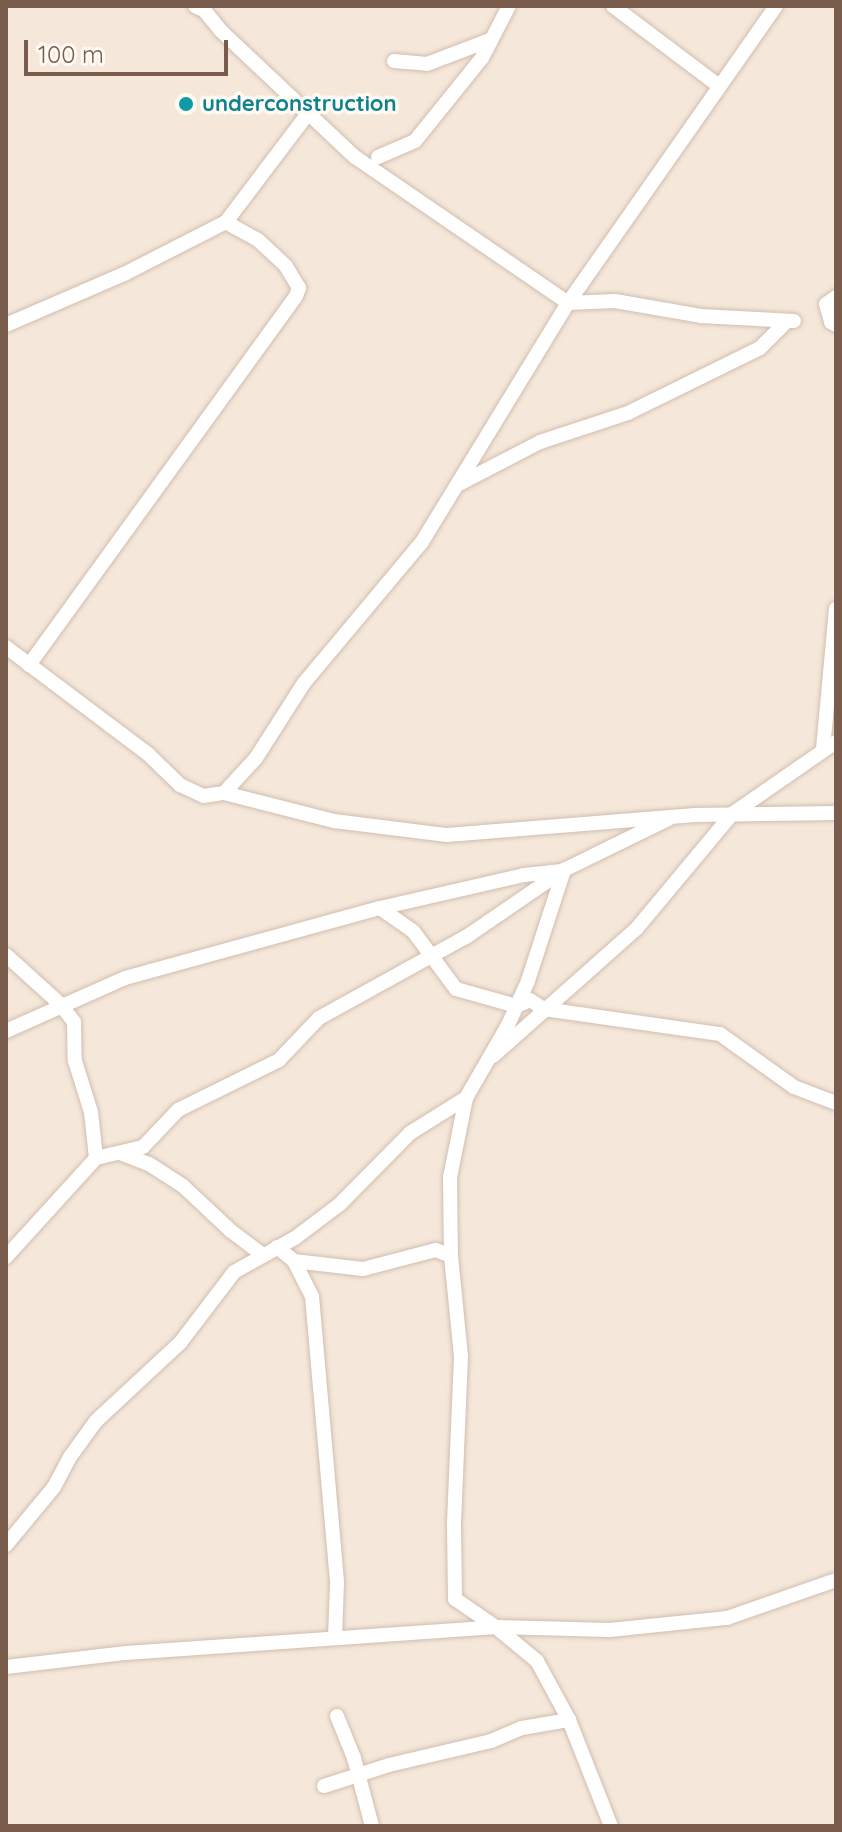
<!DOCTYPE html>
<html>
<head>
<meta charset="utf-8">
<style>
  body { margin:0 }
  #map { position:relative; width:842px; height:1832px; overflow:hidden; background:#fdf6ec; font-family:Quicksand,sans-serif }
  div>[style] { position:absolute }
  .residential>* { inset:0; background:#f5e8da }
  .roads { filter:drop-shadow(0 0 2px #d1beb0) drop-shadow(0 0 2px #d1beb0) }
  .minor>* { height:14px; margin:-7px; padding:0 7px; transform-origin:7px; border-radius:7px; background:#fff }
  .dots>* { width:22px; height:22px; translate:-50% -50%; box-sizing:border-box; border:4px solid #fffaf3; border-radius:50% }
  span { translate:-50% -50%; white-space:nowrap; text-align:center; line-height:1.15; -webkit-text-stroke:7px #fffaf3; paint-order:stroke }
  .culture-label { font-size:22px; color:#0d838f; font-weight:700 }
  .left { translate:0 -50%; text-align:left }
  .frame { position:absolute; inset:0; border:8px solid #7a5c4d; pointer-events:none }
  .scale { position:absolute; left:24px; top:40px; width:204px; height:36px; box-sizing:border-box; border:4px solid #7a5c4d; border-top:0; padding-left:10px; font-size:24px; line-height:28px; white-space:nowrap; color:#7a5c4d; -webkit-text-stroke:6px #fffaf3; paint-order:stroke }
</style>
</head>
<body>
<div id="map">
  <div class="residential">
    <div style="clip-path:polygon(6px 6px,836px 6px,836px 1826px,6px 1826px)"></div>
  </div>
  <div class="roads">
    <div class="minor">
      <div style="left:195px;top:6px;width:10px;rotate:24deg"></div>
      <div style="left:204px;top:10px;width:26px;rotate:51deg"></div>
      <div style="left:220px;top:30px;width:185px;rotate:43.3deg"></div>
      <div style="left:355px;top:157px;width:258px;rotate:34.4deg"></div>
      <div style="left:568px;top:303px;width:47px;rotate:-2.4deg"></div>
      <div style="left:615px;top:301px;width:87px;rotate:9.9deg"></div>
      <div style="left:701px;top:316px;width:93px;rotate:3.1deg"></div>
      <div style="left:613px;top:6px;width:131px;rotate:37deg"></div>
      <div style="left:394px;top:61px;width:33px;rotate:5deg"></div>
      <div style="left:427px;top:64px;width:67px;rotate:-20.9deg"></div>
      <div style="left:378px;top:157px;width:40px;rotate:-23.4deg"></div>
      <div style="left:415px;top:141px;width:107px;rotate:-51.1deg"></div>
      <div style="left:482px;top:58px;width:59px;rotate:-62.6deg"></div>
      <div style="left:836px;top:297px;width:12px;rotate:145deg"></div>
      <div style="left:826px;top:304px;width:19px;rotate:74deg"></div>
      <div style="left:831px;top:322px;width:6px;rotate:31deg"></div>
      <div style="left:6px;top:325px;width:129px;rotate:-23.4deg"></div>
      <div style="left:124px;top:274px;width:114px;rotate:-27deg"></div>
      <div style="left:226px;top:222px;width:134px;rotate:-52.9deg"></div>
      <div style="left:459px;top:484px;width:91px;rotate:-27.4deg"></div>
      <div style="left:540px;top:442px;width:93px;rotate:-18.2deg"></div>
      <div style="left:628px;top:413px;width:147px;rotate:-26.2deg"></div>
      <div style="left:760px;top:348px;width:34px;rotate:-45deg"></div>
      <div style="left:6px;top:647px;width:178px;rotate:37deg"></div>
      <div style="left:148px;top:754px;width:45px;rotate:44.1deg"></div>
      <div style="left:180px;top:785px;width:26px;rotate:25deg"></div>
      <div style="left:204px;top:796px;width:20px;rotate:-9deg"></div>
      <div style="left:224px;top:793px;width:47px;rotate:-47.6deg"></div>
      <div style="left:256px;top:758px;width:89px;rotate:-57.4deg"></div>
      <div style="left:304px;top:683px;width:184px;rotate:-50.1deg"></div>
      <div style="left:422px;top:542px;width:280px;rotate:-58.6deg"></div>
      <div style="left:568px;top:303px;width:363px;rotate:-55deg"></div>
      <div style="left:29px;top:665px;width:455px;rotate:-54.1deg"></div>
      <div style="left:296px;top:296px;width:9px;rotate:-69deg"></div>
      <div style="left:299px;top:288px;width:26px;rotate:-121deg"></div>
      <div style="left:286px;top:266px;width:38px;rotate:-137deg"></div>
      <div style="left:258px;top:240px;width:37px;rotate:-151deg"></div>
      <div style="left:823px;top:749px;width:141px;rotate:-84.7deg"></div>
      <div style="left:224px;top:793px;width:114px;rotate:14.3deg"></div>
      <div style="left:334px;top:821px;width:114px;rotate:7.1deg"></div>
      <div style="left:447px;top:835px;width:249px;rotate:-4.6deg"></div>
      <div style="left:695px;top:815px;width:141px;rotate:-0.8deg"></div>
      <div style="left:564px;top:870px;width:117px;rotate:108deg"></div>
      <div style="left:528px;top:981px;width:48px;rotate:114.4deg"></div>
      <div style="left:508px;top:1025px;width:84px;rotate:119.9deg"></div>
      <div style="left:466px;top:1098px;width:81px;rotate:101.4deg"></div>
      <div style="left:450px;top:1177px;width:79px;rotate:89.3deg"></div>
      <div style="left:451px;top:1256px;width:100px;rotate:84.3deg"></div>
      <div style="left:461px;top:1356px;width:170px;rotate:92.4deg"></div>
      <div style="left:454px;top:1526px;width:73px;rotate:89.2deg"></div>
      <div style="left:455px;top:1599px;width:50px;rotate:34.3deg"></div>
      <div style="left:496px;top:1627px;width:114px;rotate:1.5deg"></div>
      <div style="left:610px;top:1630px;width:118px;rotate:-5.9deg"></div>
      <div style="left:727px;top:1618px;width:115px;rotate:-19.2deg"></div>
      <div style="left:380px;top:908px;width:148px;rotate:-12.9deg"></div>
      <div style="left:524px;top:875px;width:36px;rotate:-6deg"></div>
      <div style="left:6px;top:955px;width:73px;rotate:42.2deg"></div>
      <div style="left:60px;top:1004px;width:23px;rotate:52deg"></div>
      <div style="left:74px;top:1022px;width:39px;rotate:89deg"></div>
      <div style="left:75px;top:1061px;width:53px;rotate:72.6deg"></div>
      <div style="left:91px;top:1112px;width:46px;rotate:83.8deg"></div>
      <div style="left:6px;top:1031px;width:130px;rotate:-24deg"></div>
      <div style="left:125px;top:978px;width:264px;rotate:-15.4deg"></div>
      <div style="left:380px;top:908px;width:40px;rotate:34.9deg"></div>
      <div style="left:413px;top:931px;width:72px;rotate:53.4deg"></div>
      <div style="left:456px;top:989px;width:63px;rotate:15.6deg"></div>
      <div style="left:517px;top:1006px;width:14px;rotate:-25deg"></div>
      <div style="left:530px;top:1000px;width:17px;rotate:33deg"></div>
      <div style="left:544px;top:1009px;width:178px;rotate:8.1deg"></div>
      <div style="left:720px;top:1034px;width:91px;rotate:35.6deg"></div>
      <div style="left:794px;top:1087px;width:45px;rotate:20.9deg"></div>
      <div style="left:493px;top:1056px;width:193px;rotate:-41.6deg"></div>
      <div style="left:637px;top:928px;width:148px;rotate:-50.2deg"></div>
      <div style="left:732px;top:814px;width:126px;rotate:-34.7deg"></div>
      <div style="left:120px;top:1153px;width:31px;rotate:21deg"></div>
      <div style="left:149px;top:1164px;width:40px;rotate:32.9deg"></div>
      <div style="left:183px;top:1186px;width:66px;rotate:43.2deg"></div>
      <div style="left:231px;top:1231px;width:38px;rotate:37deg"></div>
      <div style="left:277px;top:1247px;width:22px;rotate:39deg"></div>
      <div style="left:294px;top:1261px;width:39px;rotate:63deg"></div>
      <div style="left:312px;top:1296px;width:288px;rotate:85deg"></div>
      <div style="left:337px;top:1583px;width:54px;rotate:92.1deg"></div>
      <div style="left:6px;top:1257px;width:134px;rotate:-47.7deg"></div>
      <div style="left:96px;top:1158px;width:48px;rotate:-13.2deg"></div>
      <div style="left:143px;top:1147px;width:51px;rotate:-46.6deg"></div>
      <div style="left:178px;top:1110px;width:113px;rotate:-26.3deg"></div>
      <div style="left:279px;top:1060px;width:58px;rotate:-46.4deg"></div>
      <div style="left:319px;top:1018px;width:168px;rotate:-28.9deg"></div>
      <div style="left:466px;top:937px;width:119px;rotate:-34.4deg"></div>
      <div style="left:564px;top:870px;width:116px;rotate:-26.1deg"></div>
      <div style="left:294px;top:1261px;width:69px;rotate:6.6deg"></div>
      <div style="left:363px;top:1269px;width:75px;rotate:-14.6deg"></div>
      <div style="left:436px;top:1250px;width:16px;rotate:22deg"></div>
      <div style="left:6px;top:1545px;width:75px;rotate:-50.4deg"></div>
      <div style="left:54px;top:1487px;width:34px;rotate:-62deg"></div>
      <div style="left:70px;top:1457px;width:44px;rotate:-54.2deg"></div>
      <div style="left:96px;top:1421px;width:115px;rotate:-42.9deg"></div>
      <div style="left:180px;top:1343px;width:89px;rotate:-52.7deg"></div>
      <div style="left:234px;top:1272px;width:70px;rotate:-29.1deg"></div>
      <div style="left:295px;top:1238px;width:56px;rotate:-37.1deg"></div>
      <div style="left:340px;top:1204px;width:100px;rotate:-45.4deg"></div>
      <div style="left:410px;top:1133px;width:66px;rotate:-32deg"></div>
      <div style="left:6px;top:1667px;width:121px;rotate:-6.7deg"></div>
      <div style="left:126px;top:1653px;width:371px;rotate:-4deg"></div>
      <div style="left:496px;top:1627px;width:53px;rotate:39.7deg"></div>
      <div style="left:537px;top:1661px;width:67px;rotate:61.5deg"></div>
      <div style="left:569px;top:1720px;width:114px;rotate:68.4deg"></div>
      <div style="left:337px;top:1716px;width:45px;rotate:68deg"></div>
      <div style="left:354px;top:1758px;width:70px;rotate:75.2deg"></div>
      <div style="left:324px;top:1786px;width:68px;rotate:-17.9deg"></div>
      <div style="left:389px;top:1765px;width:105px;rotate:-13.2deg"></div>
      <div style="left:491px;top:1741px;width:34px;rotate:-23deg"></div>
      <div style="left:522px;top:1728px;width:48px;rotate:-9.7deg"></div>
    </div>
  </div>
  <div class="dots">
    <div style="left:186px;top:104px;background:#0f9aa8"></div>
  </div>
  <div class="culture-label">
    <span class="left" style="left:202px;top:104px">underconstruction</span>
  </div>
  <div class="frame"></div>
  <div class="scale">100 m</div>
</div>
</body>
</html>
